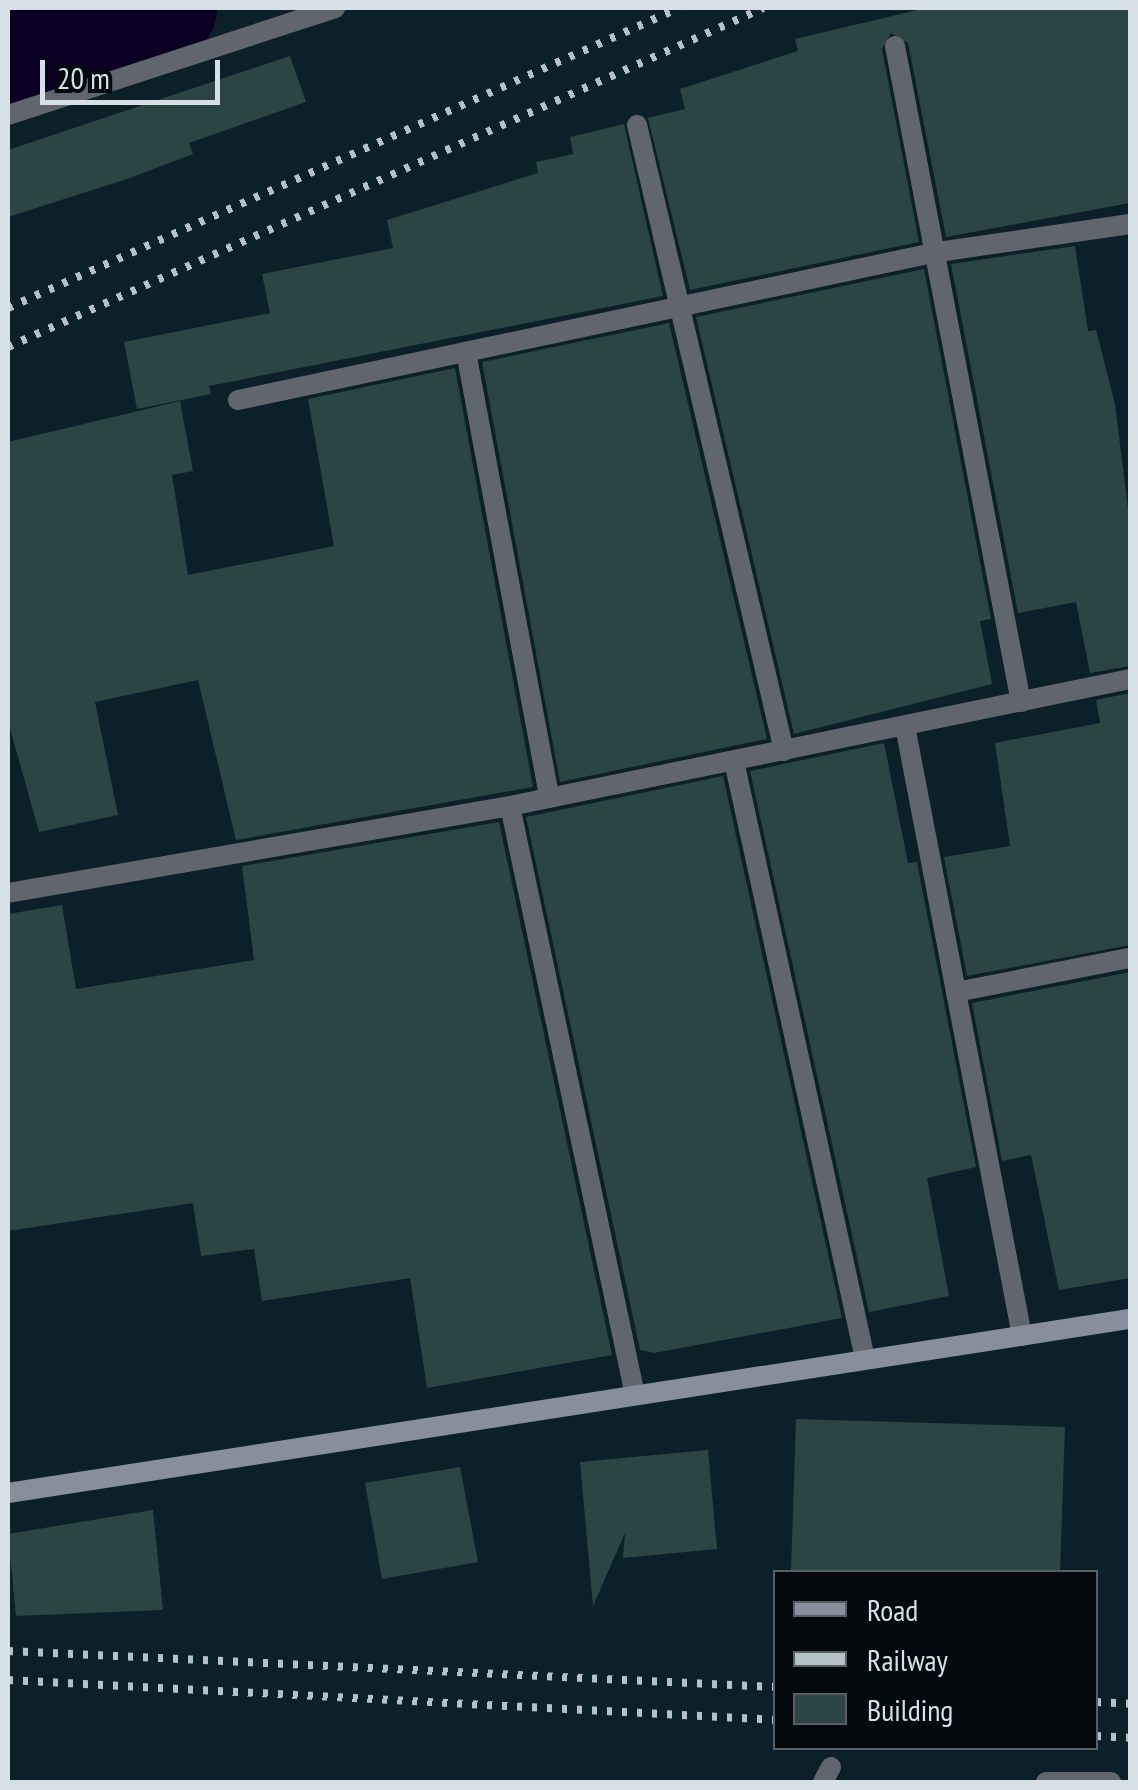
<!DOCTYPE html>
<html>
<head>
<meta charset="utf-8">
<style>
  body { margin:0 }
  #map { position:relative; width:1138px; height:1790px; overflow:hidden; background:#0c2029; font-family:"PT Sans Narrow",sans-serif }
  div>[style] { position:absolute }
  .river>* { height:108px; margin:-54px; padding:0 54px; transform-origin:54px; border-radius:54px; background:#0c0022 }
  .building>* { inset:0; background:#2b4544 }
  .lane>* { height:20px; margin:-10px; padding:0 10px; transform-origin:10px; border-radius:10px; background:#61666e }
  .street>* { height:20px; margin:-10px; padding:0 10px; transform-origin:10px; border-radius:10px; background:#61666e }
  .secondary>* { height:20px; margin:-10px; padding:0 10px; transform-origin:10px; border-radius:10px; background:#888f9c }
  .rail>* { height:8px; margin-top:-4px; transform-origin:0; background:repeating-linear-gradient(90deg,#b4c1c7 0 5px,transparent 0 15px) }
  span { translate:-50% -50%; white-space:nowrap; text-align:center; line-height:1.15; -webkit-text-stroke:9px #03090d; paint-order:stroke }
  .frame { position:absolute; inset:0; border:10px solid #d5e1e7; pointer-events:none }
  .legend { position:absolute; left:773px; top:1570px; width:325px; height:180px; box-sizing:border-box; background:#03090d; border:2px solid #575f64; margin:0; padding:12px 18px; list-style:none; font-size:30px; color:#d5e1e7 }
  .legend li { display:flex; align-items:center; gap:20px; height:50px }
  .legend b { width:50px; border:2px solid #575f64 }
  .scale { position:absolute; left:40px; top:60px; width:180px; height:45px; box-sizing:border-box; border:5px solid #d5e1e7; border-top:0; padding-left:12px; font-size:30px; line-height:35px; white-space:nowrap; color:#d5e1e7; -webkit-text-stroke:8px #03090d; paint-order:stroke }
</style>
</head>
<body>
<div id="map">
  <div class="river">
    <div style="left:8px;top:58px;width:163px;rotate:-17.9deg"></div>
  </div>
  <div class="building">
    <div style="clip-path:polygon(926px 8px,1130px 8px,1130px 203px,946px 237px,908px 43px,891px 33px,882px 49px,919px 242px,690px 290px,648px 118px,685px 109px,680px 89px,798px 51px,795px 39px)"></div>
    <div style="clip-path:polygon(290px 56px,306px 102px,189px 143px,193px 154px,127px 179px,8px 217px,8px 150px)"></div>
    <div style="clip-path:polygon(624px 124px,663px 296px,209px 386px,211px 394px,137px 409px,124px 342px,270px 313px,262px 274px,393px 248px,387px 220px,538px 173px,536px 162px,573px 154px,570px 137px)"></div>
    <div style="clip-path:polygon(1075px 246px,1088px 331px,1096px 330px,1115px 404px,1130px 525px,1130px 666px,1090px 673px,1076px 602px,1018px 613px,951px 264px)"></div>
    <div style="clip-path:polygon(924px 269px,991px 619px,980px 621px,992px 684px,794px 734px,696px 317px)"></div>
    <div style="clip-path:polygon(669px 323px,767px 739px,560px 782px,482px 362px)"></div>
    <div style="clip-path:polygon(455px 368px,533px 787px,236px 840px,198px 680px,95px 702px,118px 815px,39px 832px,8px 721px,8px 442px,180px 401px,193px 471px,172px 475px,188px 575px,334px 546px,308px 399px)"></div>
    <div style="clip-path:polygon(1130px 693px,1130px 945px,967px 976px,944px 857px,1010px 846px,995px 743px,1100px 723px,1096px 700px)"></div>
    <div style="clip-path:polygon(884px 743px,908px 863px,917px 862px,976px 1167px,927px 1178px,949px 1296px,869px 1312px,750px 771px)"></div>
    <div style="clip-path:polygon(723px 776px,842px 1318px,654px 1353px,640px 1350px,526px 817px)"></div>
    <div style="clip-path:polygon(499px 822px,612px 1355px,427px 1388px,410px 1278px,262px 1301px,254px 1249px,201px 1256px,193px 1203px,8px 1231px,8px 914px,62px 905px,76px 989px,254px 960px,242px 866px)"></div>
    <div style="clip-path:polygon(1130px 972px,1130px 1278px,1059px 1290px,1031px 1155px,1002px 1161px,972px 1003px)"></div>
    <div style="clip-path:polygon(796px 1419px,1065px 1427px,1060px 1572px,791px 1572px)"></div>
    <div style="clip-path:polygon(708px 1450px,717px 1549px,623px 1558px,625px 1533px,593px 1606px,580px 1462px)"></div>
    <div style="clip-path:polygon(460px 1467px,478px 1562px,382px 1579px,365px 1483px)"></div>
    <div style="clip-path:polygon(153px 1510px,163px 1610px,16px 1616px,8px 1534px)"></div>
  </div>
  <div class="lane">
    <div style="left:466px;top:352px;width:453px;rotate:79.4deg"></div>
    <div style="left:956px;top:992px;width:177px;rotate:-11.1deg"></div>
  </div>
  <div class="street">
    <div style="left:895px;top:46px;width:668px;rotate:79.13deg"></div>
    <div style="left:8px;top:115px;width:344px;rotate:-18.1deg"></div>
    <div style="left:637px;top:125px;width:643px;rotate:76.78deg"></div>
    <div style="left:238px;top:400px;width:715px;rotate:-11.94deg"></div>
    <div style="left:938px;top:252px;width:194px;rotate:-8.3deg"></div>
    <div style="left:905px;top:726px;width:621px;rotate:79.14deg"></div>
    <div style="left:734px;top:761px;width:612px;rotate:77.64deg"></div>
    <div style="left:510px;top:806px;width:602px;rotate:78.02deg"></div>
    <div style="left:8px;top:893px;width:509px;rotate:-9.83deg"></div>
    <div style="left:510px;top:806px;width:633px;rotate:-11.58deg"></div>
    <div style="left:823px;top:1782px;width:17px;rotate:-62deg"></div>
    <div style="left:1046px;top:1782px;width:65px"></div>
  </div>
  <div class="secondary">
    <div style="left:8px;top:1493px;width:1135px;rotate:-8.82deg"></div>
  </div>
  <div class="rail">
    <div style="left:8px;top:308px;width:735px;rotate:-24.09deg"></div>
    <div style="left:8px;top:347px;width:828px;rotate:-24.18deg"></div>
    <div style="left:8px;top:1651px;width:769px;rotate:2.68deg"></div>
    <div style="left:8px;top:1680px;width:769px;rotate:2.98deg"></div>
    <div style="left:1096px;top:1702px;width:34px;rotate:3deg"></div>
    <div style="left:1096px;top:1736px;width:34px;rotate:3deg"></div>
  </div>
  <div class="frame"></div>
  <ul class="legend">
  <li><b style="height:12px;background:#888f9c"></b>Road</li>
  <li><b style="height:12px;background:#b4c1c7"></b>Railway</li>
  <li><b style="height:28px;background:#2b4544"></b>Building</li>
  </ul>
  <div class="scale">20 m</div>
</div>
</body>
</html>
